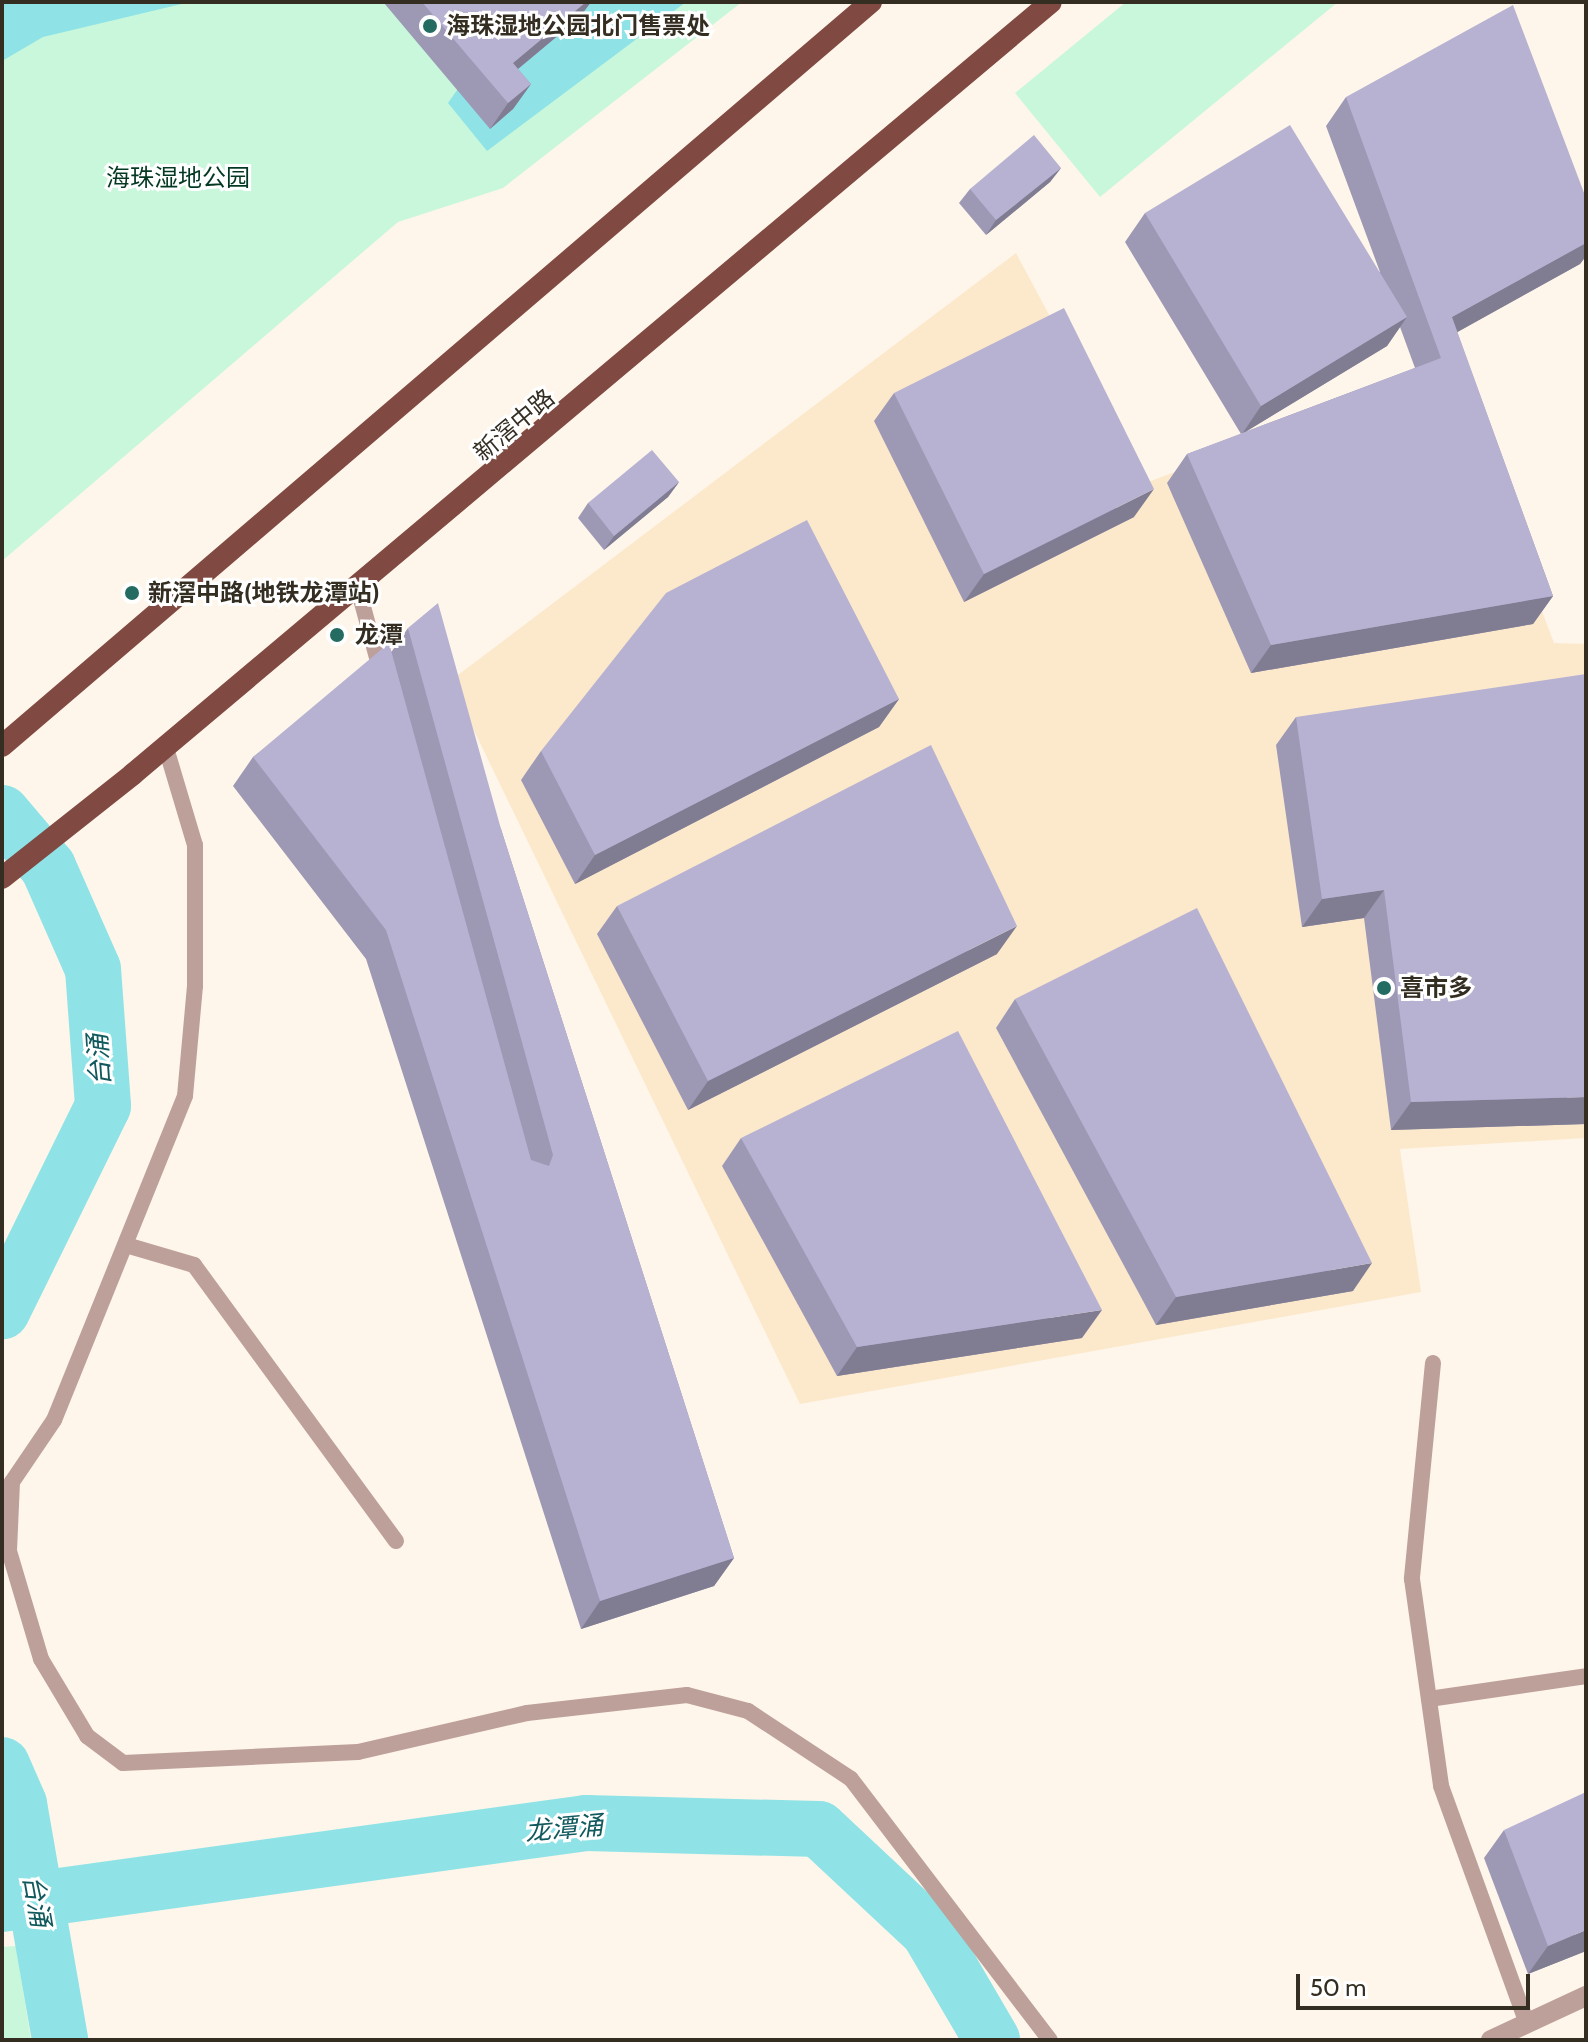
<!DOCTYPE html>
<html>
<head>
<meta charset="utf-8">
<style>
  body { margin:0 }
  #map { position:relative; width:1588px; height:2042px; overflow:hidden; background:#fef6ea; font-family:Cabin,"Noto Sans SC",sans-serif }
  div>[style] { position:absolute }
  .built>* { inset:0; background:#fce9cc }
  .green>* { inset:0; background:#c8f7dc }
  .water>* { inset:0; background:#8fe3e7 }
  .river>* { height:56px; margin:-28px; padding:0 28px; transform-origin:28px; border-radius:28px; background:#8fe3e7 }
  .service>* { height:16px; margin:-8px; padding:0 8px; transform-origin:8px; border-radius:8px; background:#bea09a }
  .minor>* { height:20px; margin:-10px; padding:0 10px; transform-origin:10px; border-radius:10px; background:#bea09a }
  .trunk>* { height:22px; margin:-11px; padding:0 11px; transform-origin:11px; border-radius:11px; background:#804a42 }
  .trunk-bridge>* { height:22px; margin:-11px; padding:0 11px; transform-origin:11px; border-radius:11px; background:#804a42 }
  .wall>* { inset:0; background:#9d99b5 }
  .shaded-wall>* { inset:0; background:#807d93 }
  .building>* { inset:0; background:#b7b2d2 }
  .dots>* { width:22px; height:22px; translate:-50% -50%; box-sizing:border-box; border:4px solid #fff; border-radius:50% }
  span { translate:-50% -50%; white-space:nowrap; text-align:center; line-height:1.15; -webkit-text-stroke:6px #fff; paint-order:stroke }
  .poi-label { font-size:24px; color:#342d21; font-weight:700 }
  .left { translate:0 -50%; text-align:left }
  .park-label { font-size:24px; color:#033822 }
  .street-label { font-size:24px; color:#342d21 }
  .water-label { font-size:26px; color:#11595d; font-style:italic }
  .frame { position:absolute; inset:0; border:4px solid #342d21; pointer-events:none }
  .scale { position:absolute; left:1296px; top:1974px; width:234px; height:36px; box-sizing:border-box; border:4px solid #342d21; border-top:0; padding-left:10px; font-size:24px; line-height:28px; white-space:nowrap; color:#342d21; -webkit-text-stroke:6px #fff; paint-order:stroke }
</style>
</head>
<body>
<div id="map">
  <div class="built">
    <div style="clip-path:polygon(1016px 253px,1140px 485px,1450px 369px,1554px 643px,1586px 644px,1586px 1138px,1400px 1149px,1421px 1292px,800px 1404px,450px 681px)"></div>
  </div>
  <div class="green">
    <div style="clip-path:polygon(2px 2px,742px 2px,503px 188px,398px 222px,2px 561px)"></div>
    <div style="clip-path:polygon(1126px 2px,1338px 2px,1100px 197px,1015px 93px)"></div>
    <div style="clip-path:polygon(16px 1946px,31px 2040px,2px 2040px,2px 1947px)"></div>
  </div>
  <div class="water">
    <div style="clip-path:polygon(2px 2px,190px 2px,43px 37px,2px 61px)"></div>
    <div style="clip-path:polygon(519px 2px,686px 2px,487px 151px,448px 103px)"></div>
  </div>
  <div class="river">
    <div style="left:2px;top:813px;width:71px;rotate:49.6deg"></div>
    <div style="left:48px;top:867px;width:111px;rotate:66.2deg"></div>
    <div style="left:93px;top:969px;width:137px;rotate:85.8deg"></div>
    <div style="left:103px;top:1106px;width:229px;rotate:116.2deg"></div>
    <div style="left:2px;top:1765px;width:43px;rotate:66.4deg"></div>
    <div style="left:19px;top:1804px;width:240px;rotate:80.1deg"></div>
    <div style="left:2px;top:1904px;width:590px;rotate:-7.9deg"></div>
    <div style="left:586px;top:1823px;width:233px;rotate:1.5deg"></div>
    <div style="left:819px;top:1829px;width:151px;rotate:43.1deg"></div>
    <div style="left:929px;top:1932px;width:125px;rotate:59.7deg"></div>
  </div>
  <div class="service">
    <div style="left:359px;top:592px;width:87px;rotate:74.7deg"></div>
    <div style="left:166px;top:748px;width:101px;rotate:73.4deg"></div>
    <div style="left:195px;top:845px;width:141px;rotate:90deg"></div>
    <div style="left:195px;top:986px;width:110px;rotate:95.2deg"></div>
    <div style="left:185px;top:1096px;width:349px;rotate:112deg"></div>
    <div style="left:54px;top:1420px;width:75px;rotate:124.1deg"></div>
    <div style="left:12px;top:1482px;width:69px;rotate:92.5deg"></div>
    <div style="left:9px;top:1551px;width:113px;rotate:73.5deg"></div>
    <div style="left:41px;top:1659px;width:90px;rotate:59.1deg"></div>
    <div style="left:87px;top:1736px;width:45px;rotate:36.9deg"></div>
    <div style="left:123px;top:1763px;width:235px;rotate:-2.7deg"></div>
    <div style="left:358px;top:1752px;width:173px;rotate:-13deg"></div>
    <div style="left:527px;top:1713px;width:161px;rotate:-6.4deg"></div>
    <div style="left:687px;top:1695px;width:63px;rotate:14.7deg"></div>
    <div style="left:748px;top:1711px;width:123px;rotate:33.4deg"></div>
    <div style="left:851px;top:1779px;width:328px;rotate:52.7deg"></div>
    <div style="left:126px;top:1245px;width:71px;rotate:16.4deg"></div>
    <div style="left:194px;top:1265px;width:342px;rotate:53.8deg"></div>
    <div style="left:1433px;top:1363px;width:217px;rotate:95.6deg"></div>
    <div style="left:1412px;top:1579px;width:209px;rotate:82deg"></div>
    <div style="left:1441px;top:1786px;width:252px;rotate:70.1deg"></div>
    <div style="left:1429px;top:1699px;width:159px;rotate:-8.3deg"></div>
  </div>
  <div class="minor">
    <div style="left:1491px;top:2040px;width:105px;rotate:-24.9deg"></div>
  </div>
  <div class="trunk">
    <div style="left:2px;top:746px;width:1144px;rotate:-40.57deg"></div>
    <div style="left:133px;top:774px;width:1199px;rotate:-40.06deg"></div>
  </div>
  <div class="trunk-bridge">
    <div style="left:2px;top:878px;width:167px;rotate:-38.4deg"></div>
  </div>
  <div class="wall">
    <div style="clip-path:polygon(384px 2px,591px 2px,579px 18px,518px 69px,531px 84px,513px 109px,490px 129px,384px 3px)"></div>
    <div style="clip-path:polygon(evenodd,1346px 97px,1586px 198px,1586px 256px,1580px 264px,1457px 332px,1553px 596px,1533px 624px,1251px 673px,1167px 483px,1187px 454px,1241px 434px,1125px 242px,1145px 213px,1380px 272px,1326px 126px,1346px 97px,1400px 327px,1415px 368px,1245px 432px,1387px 346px,1400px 327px)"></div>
    <div style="clip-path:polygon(1061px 168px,1050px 182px,986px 235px,959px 203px,970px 189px)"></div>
    <div style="clip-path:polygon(894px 393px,1134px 517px,964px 602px,874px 421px)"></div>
    <div style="clip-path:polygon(679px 482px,668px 497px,604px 550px,578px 518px,588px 503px)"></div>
    <div style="clip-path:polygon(408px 628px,501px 829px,734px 1558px,714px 1586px,581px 1629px,366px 959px,233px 786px,253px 757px,392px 651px)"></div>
    <div style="clip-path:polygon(899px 699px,879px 727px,575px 884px,521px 780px,541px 751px)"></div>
    <div style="clip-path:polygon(1296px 717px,1586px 1124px,1391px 1130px,1364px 918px,1302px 927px,1276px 745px)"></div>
    <div style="clip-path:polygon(617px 906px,997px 954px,688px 1110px,597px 934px)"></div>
    <div style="clip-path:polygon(1015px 999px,1353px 1291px,1156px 1325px,996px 1028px)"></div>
    <div style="clip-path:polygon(741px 1138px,1082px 1338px,837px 1376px,722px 1166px)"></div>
    <div style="clip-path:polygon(1504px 1830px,1586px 1951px,1528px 1974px,1484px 1858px)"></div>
  </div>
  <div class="shaded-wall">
    <div style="clip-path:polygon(586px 2px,591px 2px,579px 18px,495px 88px,513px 63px)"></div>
    <div style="clip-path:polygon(531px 84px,513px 109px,490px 129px,508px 103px)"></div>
    <div style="clip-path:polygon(1061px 168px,1050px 182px,986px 235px,996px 220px)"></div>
    <div style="clip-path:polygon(1586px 243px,1586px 256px,1580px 264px,1436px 344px,1452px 317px)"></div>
    <div style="clip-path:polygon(1407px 317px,1387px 346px,1242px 434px,1261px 406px)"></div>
    <div style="clip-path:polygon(679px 482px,668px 497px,604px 550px,614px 536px)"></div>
    <div style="clip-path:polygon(1154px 489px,1134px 517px,964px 602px,984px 574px)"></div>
    <div style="clip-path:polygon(1553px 596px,1533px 624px,1251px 673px,1271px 645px)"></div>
    <div style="clip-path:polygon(899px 699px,879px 727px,575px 884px,595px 855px)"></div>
    <div style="clip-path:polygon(1384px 890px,1364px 918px,1302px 927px,1322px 899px)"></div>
    <div style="clip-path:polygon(1017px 926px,997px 954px,688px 1110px,708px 1081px)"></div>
    <div style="clip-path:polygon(1586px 1097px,1586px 1124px,1391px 1130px,1411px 1102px)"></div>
    <div style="clip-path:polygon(1372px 1263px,1353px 1291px,1156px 1325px,1176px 1297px)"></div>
    <div style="clip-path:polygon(1102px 1310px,1082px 1338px,837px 1376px,857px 1347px)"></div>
    <div style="clip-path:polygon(734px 1558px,714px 1586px,581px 1629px,600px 1601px)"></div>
    <div style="clip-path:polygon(1586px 1930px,1586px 1951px,1528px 1974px,1548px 1946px)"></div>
  </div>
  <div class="building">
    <div style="clip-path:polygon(422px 2px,586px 2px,513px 63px,531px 84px,508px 103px)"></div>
    <div style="clip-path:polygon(1513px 5px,1586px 198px,1586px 243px,1452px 317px,1553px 596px,1271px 645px,1187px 454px,1441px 358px,1346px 97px)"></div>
    <div style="clip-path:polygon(1290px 125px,1407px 317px,1261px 406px,1145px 213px)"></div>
    <div style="clip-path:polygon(1034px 135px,1061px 168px,996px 220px,970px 189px)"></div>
    <div style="clip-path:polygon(1064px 308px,1154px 489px,984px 574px,894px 393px)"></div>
    <div style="clip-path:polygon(652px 450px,679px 482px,614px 536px,588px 503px)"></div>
    <div style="clip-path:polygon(807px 520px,899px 699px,595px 855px,541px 751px,666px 593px)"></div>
    <div style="clip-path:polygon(438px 603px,501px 829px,734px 1558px,600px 1601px,386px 930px,253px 757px,389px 643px,531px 1160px,549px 1166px,553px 1155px,408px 628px)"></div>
    <div style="clip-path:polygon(1586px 674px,1586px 1097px,1411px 1102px,1384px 890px,1322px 899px,1296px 717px)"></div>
    <div style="clip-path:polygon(931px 745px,1017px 926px,708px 1081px,617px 906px)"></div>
    <div style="clip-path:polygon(1197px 908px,1372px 1263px,1176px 1297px,1015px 999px)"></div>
    <div style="clip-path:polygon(958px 1031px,1102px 1310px,857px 1347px,741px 1138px)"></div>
    <div style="clip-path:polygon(1586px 1792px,1586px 1930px,1548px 1946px,1504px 1830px)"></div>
  </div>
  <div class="dots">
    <div style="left:430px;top:26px;background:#246c62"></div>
    <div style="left:132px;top:593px;background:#246c62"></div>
    <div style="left:337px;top:635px;background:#246c62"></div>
    <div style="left:1384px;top:988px;background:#246c62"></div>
  </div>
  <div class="poi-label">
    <span class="left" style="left:446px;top:26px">海珠湿地公园北门售票处</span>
    <span class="left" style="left:148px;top:593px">新滘中路(地铁龙潭站)</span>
    <span class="left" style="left:355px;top:635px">龙潭</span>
    <span class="left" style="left:1400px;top:988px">喜市多</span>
  </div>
  <div class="park-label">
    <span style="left:178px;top:178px">海珠湿地公园</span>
  </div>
  <div class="street-label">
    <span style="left:514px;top:425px;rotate:-40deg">新滘中路</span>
  </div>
  <div class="water-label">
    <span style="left:100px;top:1060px;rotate:-94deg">台涌</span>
    <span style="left:564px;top:1829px;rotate:-5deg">龙潭涌</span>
    <span style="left:36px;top:1901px;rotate:80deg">台涌</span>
  </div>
  <div class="frame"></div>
  <div class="scale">50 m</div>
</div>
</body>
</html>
